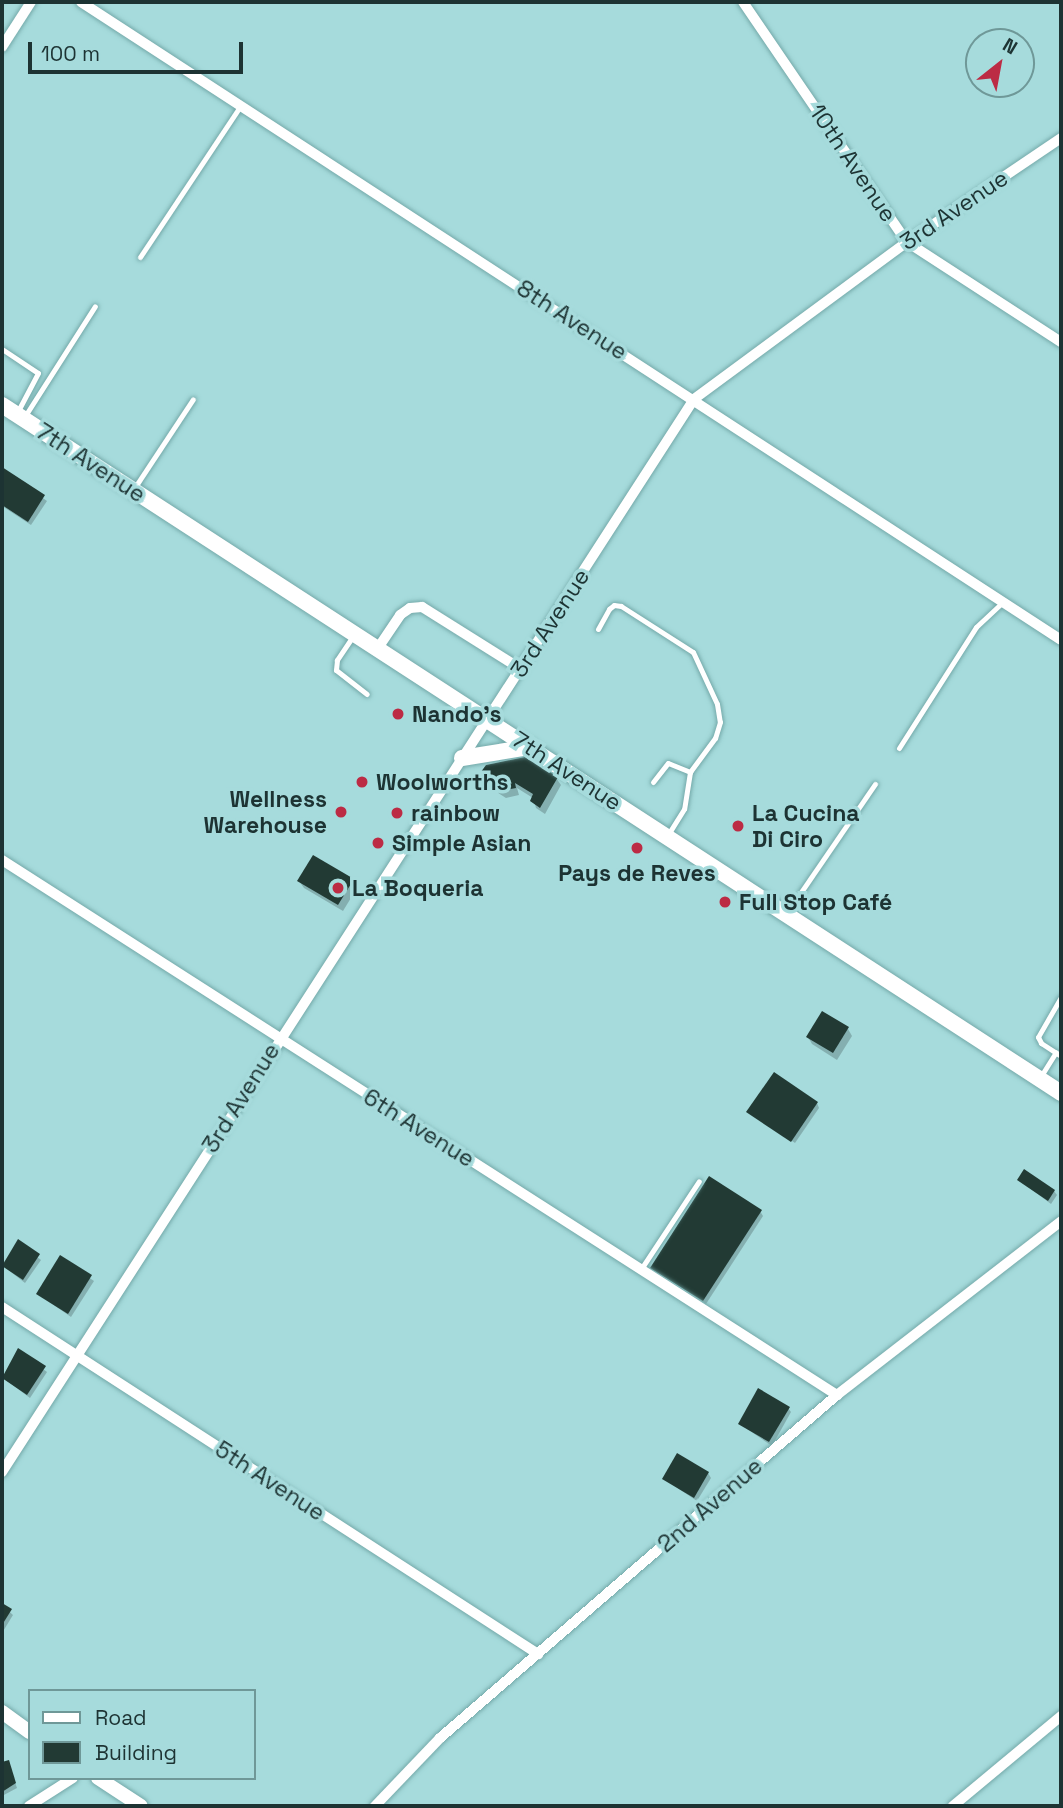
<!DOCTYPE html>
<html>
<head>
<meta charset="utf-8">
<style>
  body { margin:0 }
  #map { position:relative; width:1063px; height:1808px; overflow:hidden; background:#a6dbdc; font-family:"Space Grotesk",sans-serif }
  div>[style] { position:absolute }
  .shadow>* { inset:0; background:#0003 }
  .building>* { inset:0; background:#223a34 }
  .roads { filter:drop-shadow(0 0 2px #74a9a9) drop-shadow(0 0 2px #74a9a9) }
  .service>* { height:5px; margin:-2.5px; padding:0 2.5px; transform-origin:2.5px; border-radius:2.5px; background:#fff }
  .minor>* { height:10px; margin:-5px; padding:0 5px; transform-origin:5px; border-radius:5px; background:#fff }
  .tertiary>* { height:14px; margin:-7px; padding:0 7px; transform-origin:7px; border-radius:7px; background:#fff }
  .secondary>* { height:16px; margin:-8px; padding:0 8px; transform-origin:8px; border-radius:8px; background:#fff }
  .dots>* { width:19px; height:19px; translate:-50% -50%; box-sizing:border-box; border:4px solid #a6dbdc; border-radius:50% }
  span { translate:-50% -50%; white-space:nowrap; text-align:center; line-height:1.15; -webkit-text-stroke:7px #a6dbdc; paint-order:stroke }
  .street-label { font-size:23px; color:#1d3333 }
  .poi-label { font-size:23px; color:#1d3333; font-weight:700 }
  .left { translate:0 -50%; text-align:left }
  .right { translate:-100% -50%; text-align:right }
  .frame { position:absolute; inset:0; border:4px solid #1d3333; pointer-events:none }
  .legend { position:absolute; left:28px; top:1689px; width:228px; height:91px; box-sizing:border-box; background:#a6dbdc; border:2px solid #6f9898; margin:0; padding:9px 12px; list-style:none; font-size:21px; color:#1d3333 }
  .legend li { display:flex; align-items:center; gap:14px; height:35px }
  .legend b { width:35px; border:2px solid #6f9898 }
  .north { position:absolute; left:965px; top:28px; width:70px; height:70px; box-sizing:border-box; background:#a6dbdc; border:2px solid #6f9898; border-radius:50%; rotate:31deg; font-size:19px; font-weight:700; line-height:28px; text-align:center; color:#1d3333 }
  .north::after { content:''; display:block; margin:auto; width:24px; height:32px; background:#bc2b44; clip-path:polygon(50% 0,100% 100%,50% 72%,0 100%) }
  .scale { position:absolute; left:28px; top:42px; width:215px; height:32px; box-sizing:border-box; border:4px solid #1d3333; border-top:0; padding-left:9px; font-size:21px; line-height:24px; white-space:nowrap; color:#1d3333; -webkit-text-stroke:5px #a6dbdc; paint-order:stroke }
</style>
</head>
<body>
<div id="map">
  <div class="shadow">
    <div style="clip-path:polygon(3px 470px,47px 501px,31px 525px,2px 506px)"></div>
    <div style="clip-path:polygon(480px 776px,556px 778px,561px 785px,545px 814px,536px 808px,533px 798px,517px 788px,519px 795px,506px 798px,484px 784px)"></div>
    <div style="clip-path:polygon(299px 881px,352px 881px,357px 888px,343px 911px,304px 888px)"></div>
    <div style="clip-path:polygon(848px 1029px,852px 1036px,837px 1060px,812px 1044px,808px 1037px)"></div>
    <div style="clip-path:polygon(817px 1103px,819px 1108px,795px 1143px,750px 1112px)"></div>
    <div style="clip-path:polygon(1019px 1180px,1054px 1191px,1057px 1195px,1051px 1204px)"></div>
    <div style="clip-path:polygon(760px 1211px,763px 1216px,706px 1304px,652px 1268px)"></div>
    <div style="clip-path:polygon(18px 1242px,41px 1260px,25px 1283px,2px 1265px)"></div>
    <div style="clip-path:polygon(61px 1258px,94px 1281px,71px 1317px,38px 1294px)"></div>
    <div style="clip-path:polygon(19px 1351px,47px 1372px,30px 1398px,2px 1377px)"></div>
    <div style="clip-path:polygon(788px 1408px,791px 1412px,772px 1446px,740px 1424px)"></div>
    <div style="clip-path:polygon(708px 1473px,711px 1478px,697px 1501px,664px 1479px)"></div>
    <div style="clip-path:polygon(2px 1605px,13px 1615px,2px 1633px,3px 1613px)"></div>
    <div style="clip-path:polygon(8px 1762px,17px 1788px,2px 1796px,2px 1764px)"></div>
  </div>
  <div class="building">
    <div style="clip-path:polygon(2px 467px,45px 495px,28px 522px,2px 505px)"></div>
    <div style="clip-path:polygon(525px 757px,558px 777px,540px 808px,530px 801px,533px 794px,515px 783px,516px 788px,500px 791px,478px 776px,486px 765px)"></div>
    <div style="clip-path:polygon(313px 855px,354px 879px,338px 905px,297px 881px)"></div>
    <div style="clip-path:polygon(822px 1011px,849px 1027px,833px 1053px,806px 1037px)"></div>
    <div style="clip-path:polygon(774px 1072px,818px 1102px,791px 1142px,746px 1112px)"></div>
    <div style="clip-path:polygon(1024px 1169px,1055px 1190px,1048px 1201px,1017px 1180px)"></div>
    <div style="clip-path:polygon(709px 1176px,762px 1210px,703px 1301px,650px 1268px)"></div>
    <div style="clip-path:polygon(18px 1239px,40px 1254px,23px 1280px,2px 1266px)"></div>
    <div style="clip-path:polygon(60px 1255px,92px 1275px,68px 1314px,36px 1294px)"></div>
    <div style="clip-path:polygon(18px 1348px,46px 1366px,27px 1395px,2px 1378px)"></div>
    <div style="clip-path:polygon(758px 1388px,790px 1407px,769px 1442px,738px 1424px)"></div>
    <div style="clip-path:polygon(677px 1453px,709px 1472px,694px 1498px,662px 1479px)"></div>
    <div style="clip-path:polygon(2px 1603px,12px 1609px,2px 1625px)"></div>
    <div style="clip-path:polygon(9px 1760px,16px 1783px,2px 1792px,2px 1762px)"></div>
  </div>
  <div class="roads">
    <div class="service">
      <div style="left:140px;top:257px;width:182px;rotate:-56.4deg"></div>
      <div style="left:2px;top:349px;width:43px;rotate:33.7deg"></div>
      <div style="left:38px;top:373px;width:43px;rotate:117.8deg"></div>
      <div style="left:25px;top:416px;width:130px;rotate:-57.5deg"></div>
      <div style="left:135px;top:487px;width:105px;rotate:-56.6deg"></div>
      <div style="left:598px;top:629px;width:23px;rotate:-61deg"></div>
      <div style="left:609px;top:609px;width:6px;rotate:-39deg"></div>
      <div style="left:614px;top:605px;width:7px;rotate:8deg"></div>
      <div style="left:621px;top:606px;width:85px;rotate:32.6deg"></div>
      <div style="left:693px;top:652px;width:57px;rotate:65.2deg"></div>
      <div style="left:717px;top:704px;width:18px;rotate:81deg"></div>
      <div style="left:720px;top:722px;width:17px;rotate:107deg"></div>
      <div style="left:715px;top:738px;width:42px;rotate:126.3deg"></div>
      <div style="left:690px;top:772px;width:37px;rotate:99deg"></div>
      <div style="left:684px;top:809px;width:32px;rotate:122deg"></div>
      <div style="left:353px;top:636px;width:29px;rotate:124deg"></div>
      <div style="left:337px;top:660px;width:10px;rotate:96deg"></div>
      <div style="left:336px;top:670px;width:39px;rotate:38deg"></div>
      <div style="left:899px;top:748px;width:143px;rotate:-57.5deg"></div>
      <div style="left:976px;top:627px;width:37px;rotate:-43deg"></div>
      <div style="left:653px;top:782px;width:24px;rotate:-52deg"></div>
      <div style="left:668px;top:763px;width:24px;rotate:22deg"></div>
      <div style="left:788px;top:911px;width:154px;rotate:-55.6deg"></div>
      <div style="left:1061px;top:997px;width:46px;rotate:119.9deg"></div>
      <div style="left:1038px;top:1037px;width:7px;rotate:63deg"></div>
      <div style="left:1041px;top:1043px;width:24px;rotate:33deg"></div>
      <div style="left:1041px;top:1076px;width:28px;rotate:-58deg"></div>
      <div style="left:641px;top:1269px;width:105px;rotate:-56.6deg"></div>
    </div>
    <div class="minor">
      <div style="left:81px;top:2px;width:1169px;rotate:33.06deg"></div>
      <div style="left:743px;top:2px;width:291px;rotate:55.7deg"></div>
      <div style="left:907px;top:242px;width:184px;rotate:33deg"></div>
      <div style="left:2px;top:47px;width:54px;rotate:-57.2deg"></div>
      <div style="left:378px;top:648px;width:40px;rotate:-56deg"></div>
      <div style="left:400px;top:615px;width:12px;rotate:-35deg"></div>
      <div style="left:410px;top:608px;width:12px;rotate:-5deg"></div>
      <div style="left:422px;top:607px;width:117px;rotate:32.1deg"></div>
      <div style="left:2px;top:860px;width:992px;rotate:32.65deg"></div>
      <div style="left:2px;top:1307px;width:639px;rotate:32.92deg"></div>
      <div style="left:2px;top:1472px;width:1277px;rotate:-57.18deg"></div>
      <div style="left:694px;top:399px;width:265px;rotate:-36.4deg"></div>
      <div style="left:907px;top:242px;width:186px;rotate:-34deg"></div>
      <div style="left:29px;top:1806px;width:52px;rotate:-32.5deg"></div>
      <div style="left:375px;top:1806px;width:94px;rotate:-46.3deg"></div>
      <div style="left:440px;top:1738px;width:525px;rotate:-40.83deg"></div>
      <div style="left:837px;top:1395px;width:284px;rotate:-37.8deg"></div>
      <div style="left:953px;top:1806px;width:141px;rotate:-39.8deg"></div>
    </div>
    <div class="tertiary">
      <div style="left:2px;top:1712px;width:34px;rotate:36deg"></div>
      <div style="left:98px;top:1778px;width:51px;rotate:33.1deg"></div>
    </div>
    <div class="secondary">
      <div style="left:2px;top:405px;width:1263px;rotate:33.01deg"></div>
      <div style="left:462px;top:758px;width:69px;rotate:-9.2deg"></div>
    </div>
  </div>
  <div class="dots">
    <div style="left:398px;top:714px;background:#bc2b44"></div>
    <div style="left:362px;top:782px;background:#bc2b44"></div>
    <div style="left:341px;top:812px;background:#bc2b44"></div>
    <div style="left:397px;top:813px;background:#bc2b44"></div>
    <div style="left:738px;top:826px;background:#bc2b44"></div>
    <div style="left:378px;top:843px;background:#bc2b44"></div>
    <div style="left:637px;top:848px;background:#bc2b44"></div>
    <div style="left:338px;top:888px;background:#bc2b44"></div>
    <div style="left:725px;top:902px;background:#bc2b44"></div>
  </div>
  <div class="street-label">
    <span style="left:853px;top:163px;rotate:56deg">10th Avenue</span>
    <span style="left:954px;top:210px;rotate:-34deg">3rd Avenue</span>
    <span style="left:572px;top:320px;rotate:33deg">8th Avenue</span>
    <span style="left:91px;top:463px;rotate:33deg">7th Avenue</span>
    <span style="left:550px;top:623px;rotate:-57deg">3rd Avenue</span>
    <span style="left:567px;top:771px;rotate:33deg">7th Avenue</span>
    <span style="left:241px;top:1098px;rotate:-58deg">3rd Avenue</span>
    <span style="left:419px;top:1128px;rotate:32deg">6th Avenue</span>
    <span style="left:270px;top:1481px;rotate:33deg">5th Avenue</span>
    <span style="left:710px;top:1505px;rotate:-41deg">2nd Avenue</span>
  </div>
  <div class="poi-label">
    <span class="left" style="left:412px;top:714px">Nando's</span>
    <span class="left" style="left:376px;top:782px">Woolworths</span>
    <span class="right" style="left:327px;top:812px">Wellness<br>Warehouse</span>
    <span class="left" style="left:411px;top:813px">rainbow</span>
    <span class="left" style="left:752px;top:826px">La Cucina<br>Di Ciro</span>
    <span class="left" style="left:392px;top:843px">Simple Asian</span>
    <span style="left:637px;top:873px">Pays de Reves</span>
    <span class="left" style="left:352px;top:888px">La Boqueria</span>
    <span class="left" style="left:739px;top:902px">Full Stop Café</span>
  </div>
  <div class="frame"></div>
  <ul class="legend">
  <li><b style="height:9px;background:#fff"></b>Road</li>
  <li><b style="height:19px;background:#223a34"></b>Building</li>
  </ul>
  <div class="north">N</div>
  <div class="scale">100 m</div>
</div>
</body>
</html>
